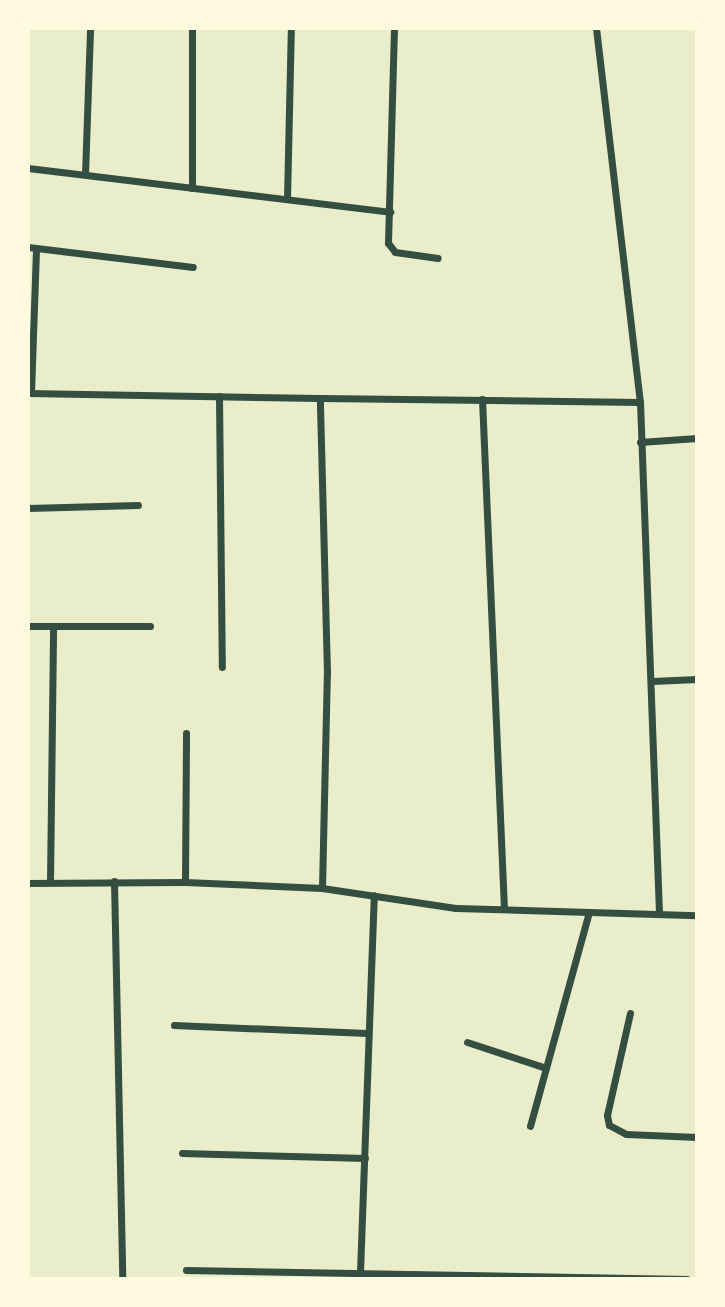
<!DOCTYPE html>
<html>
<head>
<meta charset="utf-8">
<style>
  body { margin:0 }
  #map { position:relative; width:725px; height:1307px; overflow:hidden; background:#e9edc9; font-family:"Fira Sans Condensed",sans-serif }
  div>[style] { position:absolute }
  .minor>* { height:7px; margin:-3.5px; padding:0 3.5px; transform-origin:3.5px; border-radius:3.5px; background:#344e41 }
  span { translate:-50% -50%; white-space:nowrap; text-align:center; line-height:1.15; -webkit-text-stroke:7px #fefae0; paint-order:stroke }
  .frame { position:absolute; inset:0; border:30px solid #fefae0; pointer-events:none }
</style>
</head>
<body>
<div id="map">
  <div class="minor">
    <div style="left:192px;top:28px;width:160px;rotate:90deg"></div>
    <div style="left:394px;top:28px;width:215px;rotate:91.6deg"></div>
    <div style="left:388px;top:243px;width:11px;rotate:52deg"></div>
    <div style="left:395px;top:252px;width:43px;rotate:7.9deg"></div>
    <div style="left:596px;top:28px;width:377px;rotate:83.3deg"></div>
    <div style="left:640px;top:402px;width:512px;rotate:87.87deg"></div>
    <div style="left:28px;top:168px;width:365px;rotate:6.9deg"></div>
    <div style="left:85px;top:174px;width:146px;rotate:-88deg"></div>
    <div style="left:287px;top:199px;width:171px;rotate:-88.7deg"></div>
    <div style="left:28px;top:247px;width:166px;rotate:6.9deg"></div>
    <div style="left:28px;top:393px;width:292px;rotate:1deg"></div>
    <div style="left:31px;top:393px;width:145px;rotate:-88deg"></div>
    <div style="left:219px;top:396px;width:271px;rotate:89.4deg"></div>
    <div style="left:482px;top:399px;width:509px;rotate:87.53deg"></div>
    <div style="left:640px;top:442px;width:57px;rotate:-4deg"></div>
    <div style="left:28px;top:508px;width:110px;rotate:-1.6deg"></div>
    <div style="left:28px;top:626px;width:122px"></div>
    <div style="left:652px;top:681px;width:45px;rotate:-2.5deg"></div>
    <div style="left:114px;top:881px;width:398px;rotate:88.8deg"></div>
    <div style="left:50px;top:882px;width:256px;rotate:-89.3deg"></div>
    <div style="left:185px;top:882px;width:149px;rotate:-89.6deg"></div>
    <div style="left:28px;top:883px;width:157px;rotate:-0.4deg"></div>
    <div style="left:185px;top:882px;width:137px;rotate:2.5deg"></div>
    <div style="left:322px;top:888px;width:135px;rotate:8.5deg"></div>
    <div style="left:456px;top:908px;width:241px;rotate:1.7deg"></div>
    <div style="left:322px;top:888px;width:215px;rotate:-88.7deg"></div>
    <div style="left:327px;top:673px;width:275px;rotate:-91.5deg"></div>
    <div style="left:320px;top:398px;width:320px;rotate:0.7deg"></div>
    <div style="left:630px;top:1013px;width:105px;rotate:102.7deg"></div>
    <div style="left:607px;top:1115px;width:10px;rotate:79deg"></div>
    <div style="left:609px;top:1125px;width:19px;rotate:28deg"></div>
    <div style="left:626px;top:1134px;width:71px;rotate:2.4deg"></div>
    <div style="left:174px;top:1025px;width:193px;rotate:2.4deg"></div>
    <div style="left:467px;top:1042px;width:83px;rotate:18.2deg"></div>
    <div style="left:530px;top:1126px;width:222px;rotate:-74.6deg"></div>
    <div style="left:182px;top:1153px;width:183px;rotate:1.6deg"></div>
    <div style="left:186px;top:1270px;width:501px;rotate:1.03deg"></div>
    <div style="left:360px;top:1272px;width:377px;rotate:-87.9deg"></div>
  </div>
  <div class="frame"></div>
</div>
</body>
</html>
